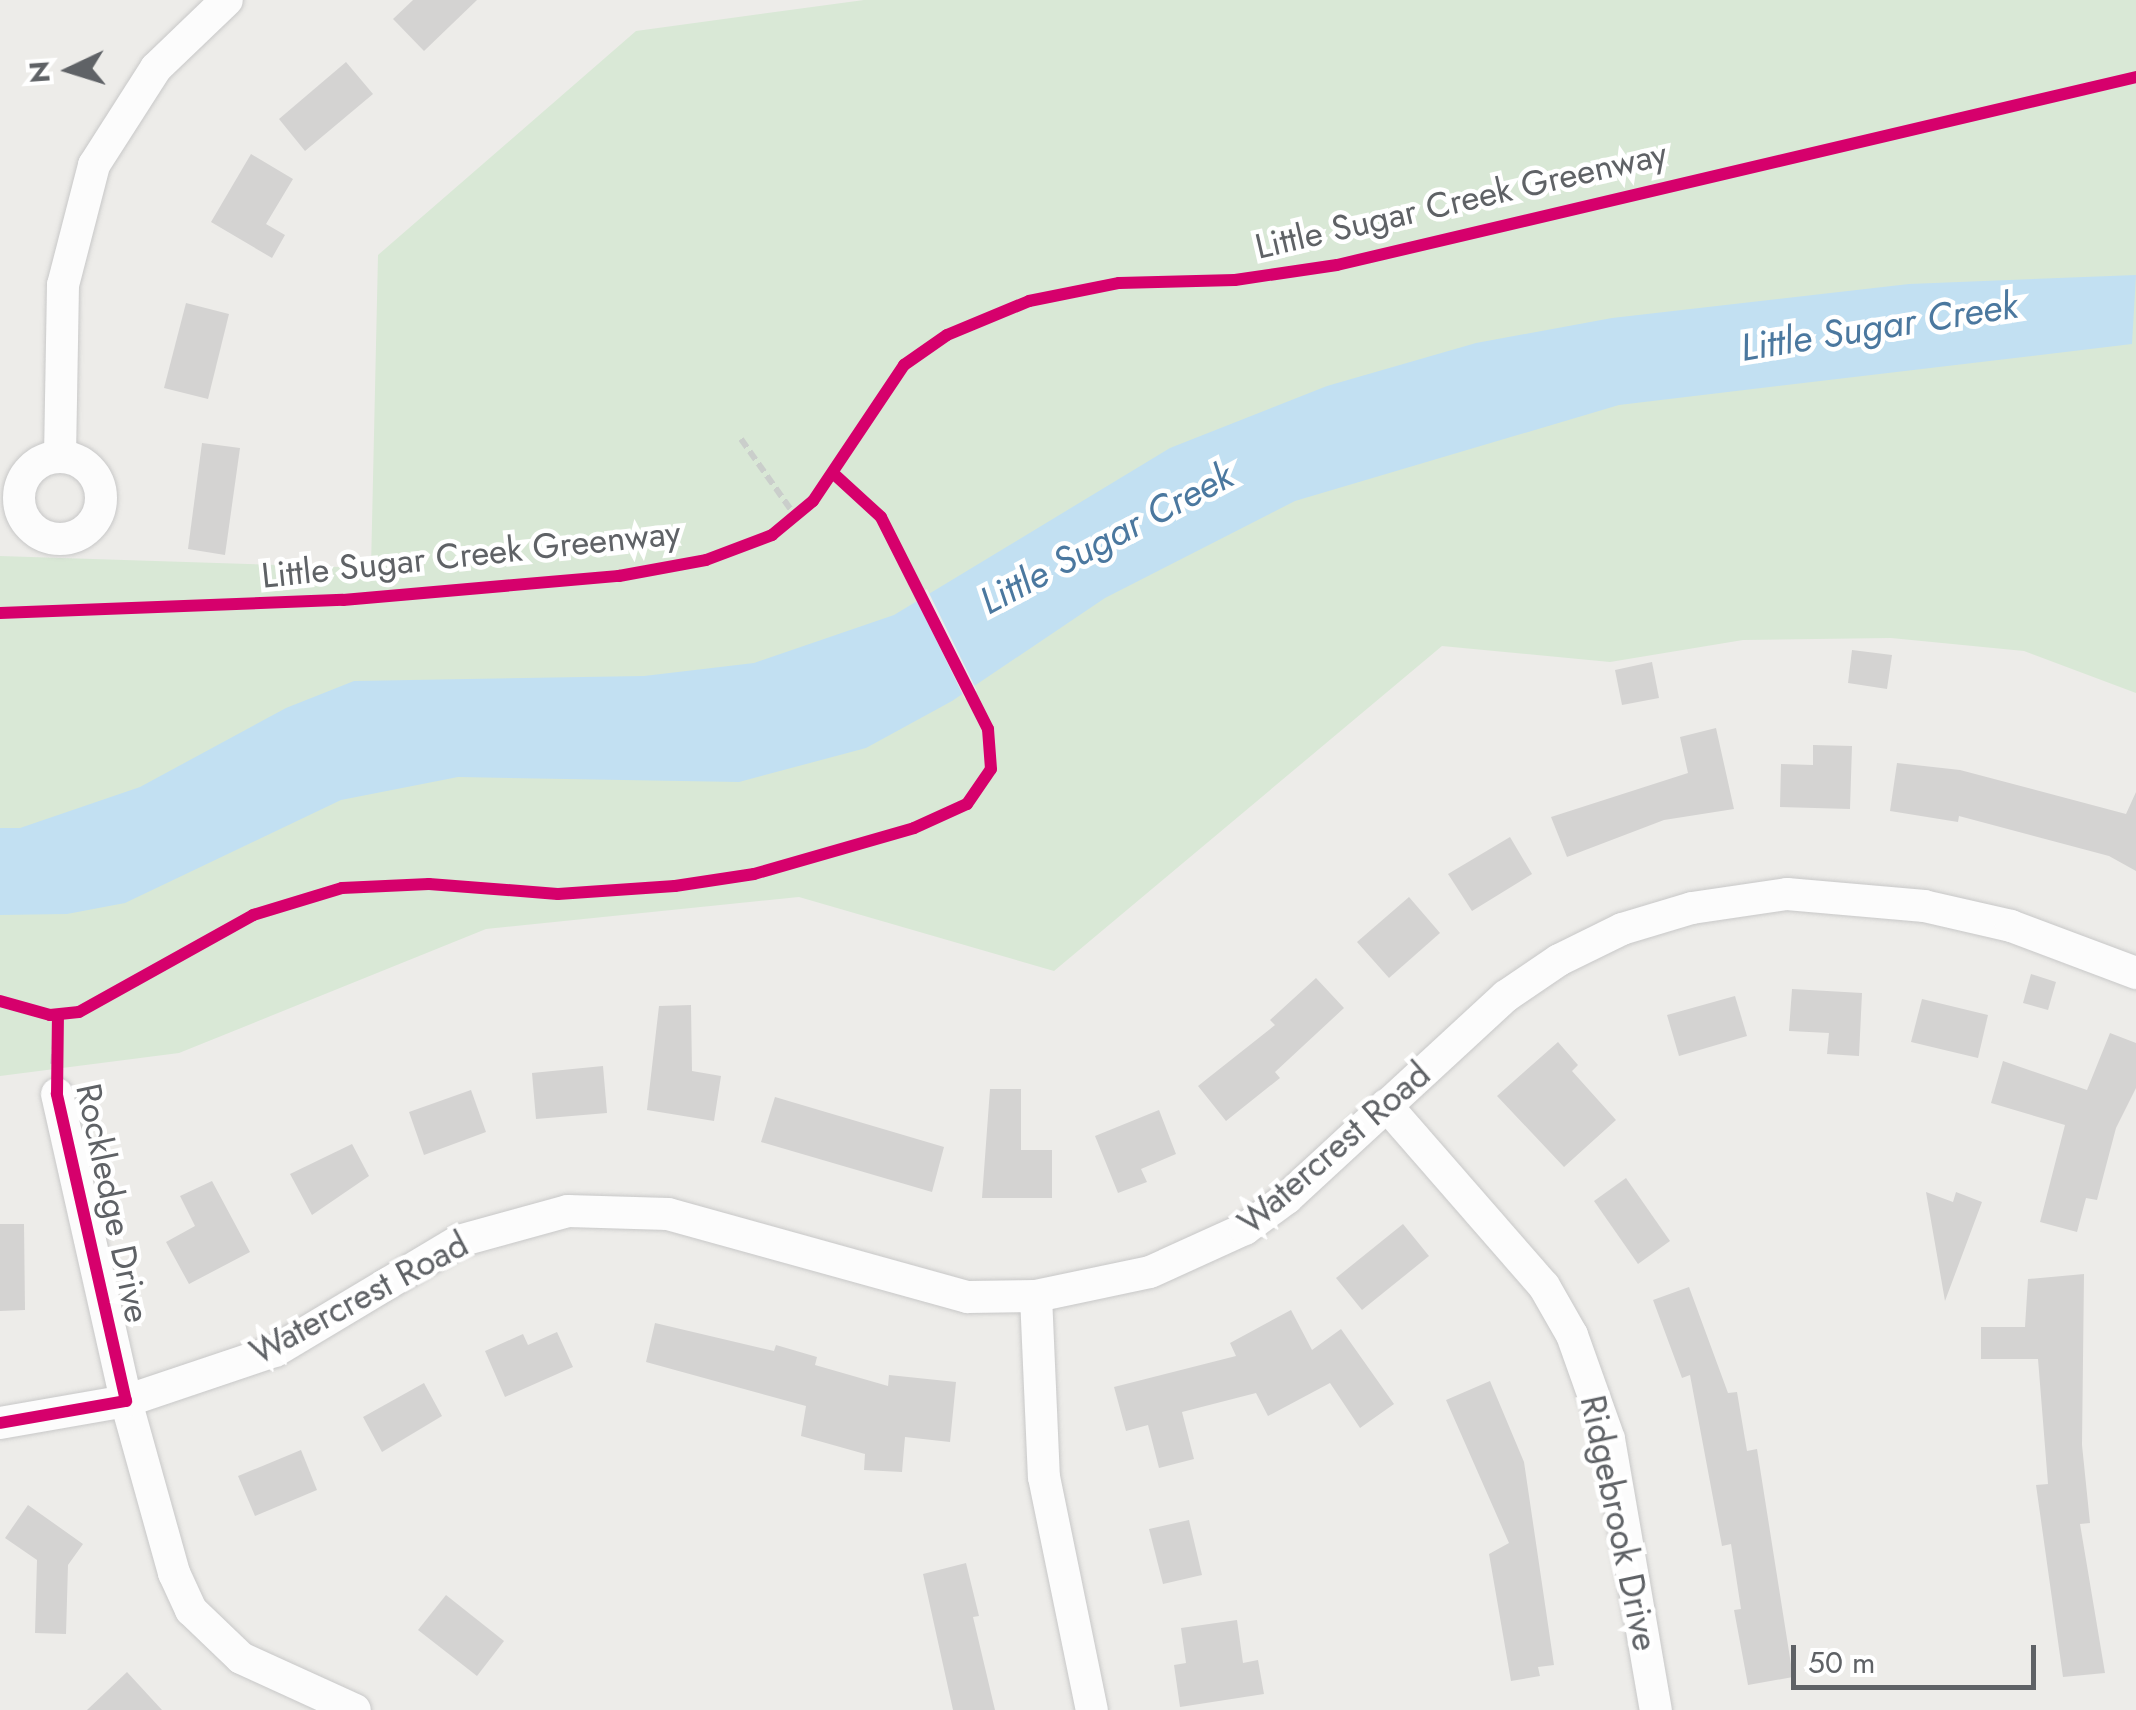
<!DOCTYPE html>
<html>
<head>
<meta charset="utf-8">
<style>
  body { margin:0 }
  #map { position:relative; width:2136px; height:1710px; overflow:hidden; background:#edece9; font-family:Jost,sans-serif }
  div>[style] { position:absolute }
  .green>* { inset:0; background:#d9e8d6 }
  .water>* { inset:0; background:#c2e0f2 }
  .pier>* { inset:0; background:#edece9 }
  .building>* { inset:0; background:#d4d3d2 }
  .path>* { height:6px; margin-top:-3px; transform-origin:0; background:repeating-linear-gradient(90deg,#cacecb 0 10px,transparent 0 15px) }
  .roads { filter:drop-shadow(0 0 2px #c8c8c8) drop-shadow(0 0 2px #c8c8c8) }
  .minor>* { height:32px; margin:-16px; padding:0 16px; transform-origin:16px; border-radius:16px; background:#fcfcfc }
  .minor>.ring { margin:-16px; padding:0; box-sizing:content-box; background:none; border:32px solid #fcfcfc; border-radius:50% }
  .cycleway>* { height:12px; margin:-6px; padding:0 6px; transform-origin:6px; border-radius:6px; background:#d6006c }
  span { translate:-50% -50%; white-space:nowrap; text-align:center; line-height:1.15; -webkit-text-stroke:9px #fff; paint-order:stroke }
  .street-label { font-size:35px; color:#5f6266 }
  .water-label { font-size:38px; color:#4b789f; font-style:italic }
  .north { position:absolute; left:20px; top:20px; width:100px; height:100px; -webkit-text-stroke:8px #fff; paint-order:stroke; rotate:266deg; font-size:28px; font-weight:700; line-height:40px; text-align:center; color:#5f6266 }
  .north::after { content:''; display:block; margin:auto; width:35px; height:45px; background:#5f6266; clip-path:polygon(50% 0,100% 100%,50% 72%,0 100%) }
  .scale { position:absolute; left:1791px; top:1645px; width:245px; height:45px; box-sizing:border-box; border:5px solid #5f6266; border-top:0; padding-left:12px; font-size:30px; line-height:35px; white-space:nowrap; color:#5f6266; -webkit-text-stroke:8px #fff; paint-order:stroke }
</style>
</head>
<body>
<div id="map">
  <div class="green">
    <div style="clip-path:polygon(864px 0,2136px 0,2136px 693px,2024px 651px,1891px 638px,1743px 640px,1610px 662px,1442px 646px,1054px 971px,799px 897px,486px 929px,179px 1053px,0 1076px,0 556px,371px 568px,378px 255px,636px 31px)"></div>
  </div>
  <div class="water">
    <div style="clip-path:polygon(2136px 275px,2132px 344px,1619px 405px,1295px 501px,1105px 598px,952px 701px,866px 748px,739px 782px,458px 777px,341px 800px,125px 903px,67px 914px,0 915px,0 828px,20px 828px,140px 787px,286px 708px,354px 681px,644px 676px,754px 663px,894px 615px,1170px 448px,1327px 386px,1476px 343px,1612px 318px,1909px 284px)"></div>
  </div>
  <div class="pier">
    <div style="clip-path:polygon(927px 589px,977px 691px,965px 699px,915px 596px)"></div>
  </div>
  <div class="building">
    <div style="clip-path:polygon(413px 0,477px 0,424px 51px,393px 19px)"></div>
    <div style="clip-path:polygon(346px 62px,373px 94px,305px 151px,279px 119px)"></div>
    <div style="clip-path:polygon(251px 154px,293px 179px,266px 224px,285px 235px,272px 258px,211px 222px)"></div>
    <div style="clip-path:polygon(186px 303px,229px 314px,208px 399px,164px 388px)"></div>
    <div style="clip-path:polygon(202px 443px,240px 448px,225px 555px,188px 549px)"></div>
    <div style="clip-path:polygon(1852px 650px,1892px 655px,1887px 689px,1848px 683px)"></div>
    <div style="clip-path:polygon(1652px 662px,1659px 698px,1622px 705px,1615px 670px)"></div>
    <div style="clip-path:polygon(1716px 728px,1734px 809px,1664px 820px,1567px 857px,1551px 817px,1688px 773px,1680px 737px)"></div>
    <div style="clip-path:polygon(1813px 745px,1852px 746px,1850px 809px,1780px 807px,1781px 764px,1813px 765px)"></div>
    <div style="clip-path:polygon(1897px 763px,1960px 770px,2126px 814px,2136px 792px,2136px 871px,2109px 856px,1959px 816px,1958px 822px,1890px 811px)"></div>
    <div style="clip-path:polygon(1510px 837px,1532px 874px,1472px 911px,1448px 874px)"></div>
    <div style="clip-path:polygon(1409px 897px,1440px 933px,1389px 978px,1357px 942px)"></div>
    <div style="clip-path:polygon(2031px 974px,2056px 982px,2048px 1010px,2023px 1003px)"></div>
    <div style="clip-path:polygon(1316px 978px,1344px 1008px,1275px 1072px,1280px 1078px,1226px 1121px,1198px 1086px,1275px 1025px,1270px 1020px)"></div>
    <div style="clip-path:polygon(1792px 989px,1862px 993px,1859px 1056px,1827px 1054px,1829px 1033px,1789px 1031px)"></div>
    <div style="clip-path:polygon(1735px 996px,1747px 1036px,1679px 1056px,1667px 1015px)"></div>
    <div style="clip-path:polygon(1922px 999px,1988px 1015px,1978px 1058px,1911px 1042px)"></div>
    <div style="clip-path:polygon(691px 1005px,692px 1071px,721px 1076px,714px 1121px,647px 1110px,659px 1006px)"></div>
    <div style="clip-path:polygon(2110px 1033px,2136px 1043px,2136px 1088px,2116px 1128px,2097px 1200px,2086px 1198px,2077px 1232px,2040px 1222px,2065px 1125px,1991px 1103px,2003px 1061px,2087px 1090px)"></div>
    <div style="clip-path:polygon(1558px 1042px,1578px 1065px,1572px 1071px,1616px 1120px,1564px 1167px,1497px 1096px)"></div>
    <div style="clip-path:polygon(603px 1066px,607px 1113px,536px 1119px,532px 1073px)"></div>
    <div style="clip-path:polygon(990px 1089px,1021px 1089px,1021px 1150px,1052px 1150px,1052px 1198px,982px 1198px)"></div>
    <div style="clip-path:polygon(471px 1090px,486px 1132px,424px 1155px,409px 1112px)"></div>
    <div style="clip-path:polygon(775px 1097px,944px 1147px,932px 1192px,761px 1142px)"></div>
    <div style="clip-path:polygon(1159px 1110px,1176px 1154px,1141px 1169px,1147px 1182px,1118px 1193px,1095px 1136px)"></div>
    <div style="clip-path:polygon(352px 1144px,369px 1176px,312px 1215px,290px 1174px)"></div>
    <div style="clip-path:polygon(1626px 1178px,1670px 1241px,1638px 1264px,1594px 1201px)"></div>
    <div style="clip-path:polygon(212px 1181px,250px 1252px,189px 1284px,166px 1242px,195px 1226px,180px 1196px)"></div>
    <div style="clip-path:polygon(1926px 1192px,1953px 1202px,1956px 1192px,1982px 1202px,1945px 1301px)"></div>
    <div style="clip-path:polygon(0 1224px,24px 1224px,25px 1310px,0 1311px)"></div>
    <div style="clip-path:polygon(1403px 1224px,1429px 1256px,1362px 1310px,1336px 1278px)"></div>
    <div style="clip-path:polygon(2084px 1274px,2082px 1445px,2090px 1523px,2080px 1524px,2105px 1673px,2063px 1677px,2036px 1485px,2048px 1484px,2038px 1359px,1981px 1359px,1981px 1327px,2025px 1327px,2028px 1279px)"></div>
    <div style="clip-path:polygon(1689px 1287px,1728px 1393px,1737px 1392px,1747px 1451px,1757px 1449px,1793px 1677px,1748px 1685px,1734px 1610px,1741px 1609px,1731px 1544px,1722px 1546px,1690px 1375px,1682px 1378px,1653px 1300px)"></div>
    <div style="clip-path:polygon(1291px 1310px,1312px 1350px,1341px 1329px,1394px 1404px,1360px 1428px,1330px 1383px,1268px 1416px,1256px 1393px,1182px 1412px,1194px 1459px,1159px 1468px,1148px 1425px,1126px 1431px,1114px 1387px,1236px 1356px,1230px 1343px)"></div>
    <div style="clip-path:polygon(655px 1323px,774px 1351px,776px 1345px,817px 1357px,815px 1365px,888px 1386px,889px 1375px,956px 1382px,950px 1442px,905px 1437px,902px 1472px,864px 1470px,865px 1454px,801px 1436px,806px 1406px,646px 1362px)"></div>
    <div style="clip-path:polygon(557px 1332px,573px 1367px,505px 1397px,485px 1351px,523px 1334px,528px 1345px)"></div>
    <div style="clip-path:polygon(1490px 1381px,1524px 1462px,1554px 1665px,1538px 1667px,1540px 1676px,1511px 1681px,1489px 1554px,1509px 1543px,1446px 1400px)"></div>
    <div style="clip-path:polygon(424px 1383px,442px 1416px,382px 1452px,363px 1417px)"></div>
    <div style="clip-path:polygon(301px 1450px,317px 1490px,255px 1516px,238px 1476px)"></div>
    <div style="clip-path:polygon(28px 1505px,83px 1544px,68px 1565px,66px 1634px,35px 1633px,37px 1560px,5px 1538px)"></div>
    <div style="clip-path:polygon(1189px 1520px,1202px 1575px,1163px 1584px,1149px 1529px)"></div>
    <div style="clip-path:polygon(966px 1563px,979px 1616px,973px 1617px,995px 1710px,953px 1710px,923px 1574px)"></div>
    <div style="clip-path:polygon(446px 1595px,504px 1641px,477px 1676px,418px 1630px)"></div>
    <div style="clip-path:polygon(1237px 1620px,1243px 1663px,1258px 1660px,1264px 1694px,1180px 1707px,1174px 1665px,1186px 1663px,1181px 1628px)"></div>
    <div style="clip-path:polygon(127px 1672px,162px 1710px,87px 1710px)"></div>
  </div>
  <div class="path">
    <div style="left:741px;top:439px;width:95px;rotate:54.8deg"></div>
    <div style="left:53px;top:1064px;width:48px;rotate:-84.1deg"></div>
  </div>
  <div class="roads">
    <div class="minor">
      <div class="ring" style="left:19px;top:457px;width:50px;height:50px"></div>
      <div style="left:60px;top:457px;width:172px;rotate:-89deg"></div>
      <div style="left:63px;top:285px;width:124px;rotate:-75.5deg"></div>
      <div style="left:94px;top:165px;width:115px;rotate:-57.4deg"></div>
      <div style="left:156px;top:68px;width:98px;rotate:-43.8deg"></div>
      <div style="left:57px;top:1094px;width:315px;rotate:77.3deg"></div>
      <div style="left:126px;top:1401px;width:179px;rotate:74.4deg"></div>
      <div style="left:174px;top:1573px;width:41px;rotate:65.3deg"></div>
      <div style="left:191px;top:1610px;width:69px;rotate:43.8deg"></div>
      <div style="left:241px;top:1658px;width:125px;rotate:24.5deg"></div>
      <div style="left:1386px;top:1105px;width:240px;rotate:48.9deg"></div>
      <div style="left:1544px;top:1286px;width:56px;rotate:60.3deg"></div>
      <div style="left:1572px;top:1335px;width:110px;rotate:70.4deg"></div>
      <div style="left:1609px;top:1439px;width:275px;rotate:80.2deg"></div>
      <div style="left:1036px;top:1296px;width:181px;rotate:87.5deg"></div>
      <div style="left:1044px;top:1477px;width:238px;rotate:78.4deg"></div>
      <div style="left:0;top:1423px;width:128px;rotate:-9.9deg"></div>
      <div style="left:126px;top:1401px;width:157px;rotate:-18.6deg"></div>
      <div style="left:275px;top:1351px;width:214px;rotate:-30.9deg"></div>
      <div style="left:459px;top:1241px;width:113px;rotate:-15.4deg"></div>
      <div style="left:568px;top:1211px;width:100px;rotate:1.7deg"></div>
      <div style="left:668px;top:1214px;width:311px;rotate:15.5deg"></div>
      <div style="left:968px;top:1297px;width:68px;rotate:-0.8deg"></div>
      <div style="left:1036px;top:1296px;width:116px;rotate:-11.9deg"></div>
      <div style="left:1150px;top:1272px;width:104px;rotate:-24.4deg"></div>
      <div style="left:1245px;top:1229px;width:52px;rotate:-36.4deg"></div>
      <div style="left:1287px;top:1198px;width:298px;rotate:-42.7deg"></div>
      <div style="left:1506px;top:996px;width:64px;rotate:-34.2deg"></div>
      <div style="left:1559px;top:960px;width:70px;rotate:-26.2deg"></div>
      <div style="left:1622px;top:929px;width:73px;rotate:-16.7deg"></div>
      <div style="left:1692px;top:908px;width:96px;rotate:-8.4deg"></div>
      <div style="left:1787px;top:894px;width:138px;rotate:5deg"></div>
      <div style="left:1924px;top:906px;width:89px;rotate:12.9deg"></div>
      <div style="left:2011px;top:926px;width:134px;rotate:20.6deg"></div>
    </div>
  </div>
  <div class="cycleway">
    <div style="left:0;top:613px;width:343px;rotate:-2.2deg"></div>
    <div style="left:343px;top:600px;width:277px;rotate:-5deg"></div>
    <div style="left:619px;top:576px;width:88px;rotate:-10.4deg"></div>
    <div style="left:706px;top:560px;width:71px;rotate:-20.7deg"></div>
    <div style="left:772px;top:535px;width:53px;rotate:-39.7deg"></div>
    <div style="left:813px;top:501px;width:164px;rotate:-56.2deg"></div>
    <div style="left:904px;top:365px;width:52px;rotate:-34.9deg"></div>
    <div style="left:947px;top:335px;width:89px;rotate:-22.5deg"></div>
    <div style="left:1029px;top:301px;width:92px;rotate:-11.3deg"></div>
    <div style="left:1119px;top:283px;width:116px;rotate:-1.5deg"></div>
    <div style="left:1235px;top:280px;width:103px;rotate:-8.4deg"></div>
    <div style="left:1337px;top:265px;width:821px;rotate:-13.24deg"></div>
    <div style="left:0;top:1001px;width:52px;rotate:15.6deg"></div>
    <div style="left:50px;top:1015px;width:29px;rotate:-6deg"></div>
    <div style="left:79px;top:1012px;width:199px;rotate:-29.1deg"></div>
    <div style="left:253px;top:915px;width:93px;rotate:-16.9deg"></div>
    <div style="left:342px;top:888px;width:87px;rotate:-2.6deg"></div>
    <div style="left:429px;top:884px;width:129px;rotate:4.4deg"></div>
    <div style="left:558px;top:894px;width:117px;rotate:-3.9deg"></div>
    <div style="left:675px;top:886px;width:80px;rotate:-8.6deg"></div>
    <div style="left:754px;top:874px;width:166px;rotate:-16deg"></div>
    <div style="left:914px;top:828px;width:58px;rotate:-24.4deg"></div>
    <div style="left:967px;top:804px;width:42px;rotate:-55.6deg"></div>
    <div style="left:991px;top:769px;width:40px;rotate:-94.3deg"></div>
    <div style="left:988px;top:729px;width:237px;rotate:-116.8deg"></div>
    <div style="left:881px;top:517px;width:62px;rotate:-137.6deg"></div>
    <div style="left:0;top:1423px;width:128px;rotate:-9.9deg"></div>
    <div style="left:126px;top:1401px;width:315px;rotate:-102.7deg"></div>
    <div style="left:57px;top:1094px;width:78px;rotate:-89.3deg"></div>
  </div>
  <div class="street-label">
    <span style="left:1461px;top:200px;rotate:-13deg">Little Sugar Creek Greenway</span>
    <span style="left:471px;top:554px;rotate:-6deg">Little Sugar Creek Greenway</span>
    <span style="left:1334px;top:1148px;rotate:-41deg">Watercrest Road</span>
    <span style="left:113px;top:1203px;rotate:78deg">Rockledge Drive</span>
    <span style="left:359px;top:1298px;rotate:-28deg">Watercrest Road</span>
    <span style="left:1619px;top:1523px;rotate:78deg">Ridgebrook Drive</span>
  </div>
  <div class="water-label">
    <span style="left:1879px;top:326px;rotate:-9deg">Little Sugar Creek</span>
    <span style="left:1106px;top:538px;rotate:-28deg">Little Sugar Creek</span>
  </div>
  <div class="north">N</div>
  <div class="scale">50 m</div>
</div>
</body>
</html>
